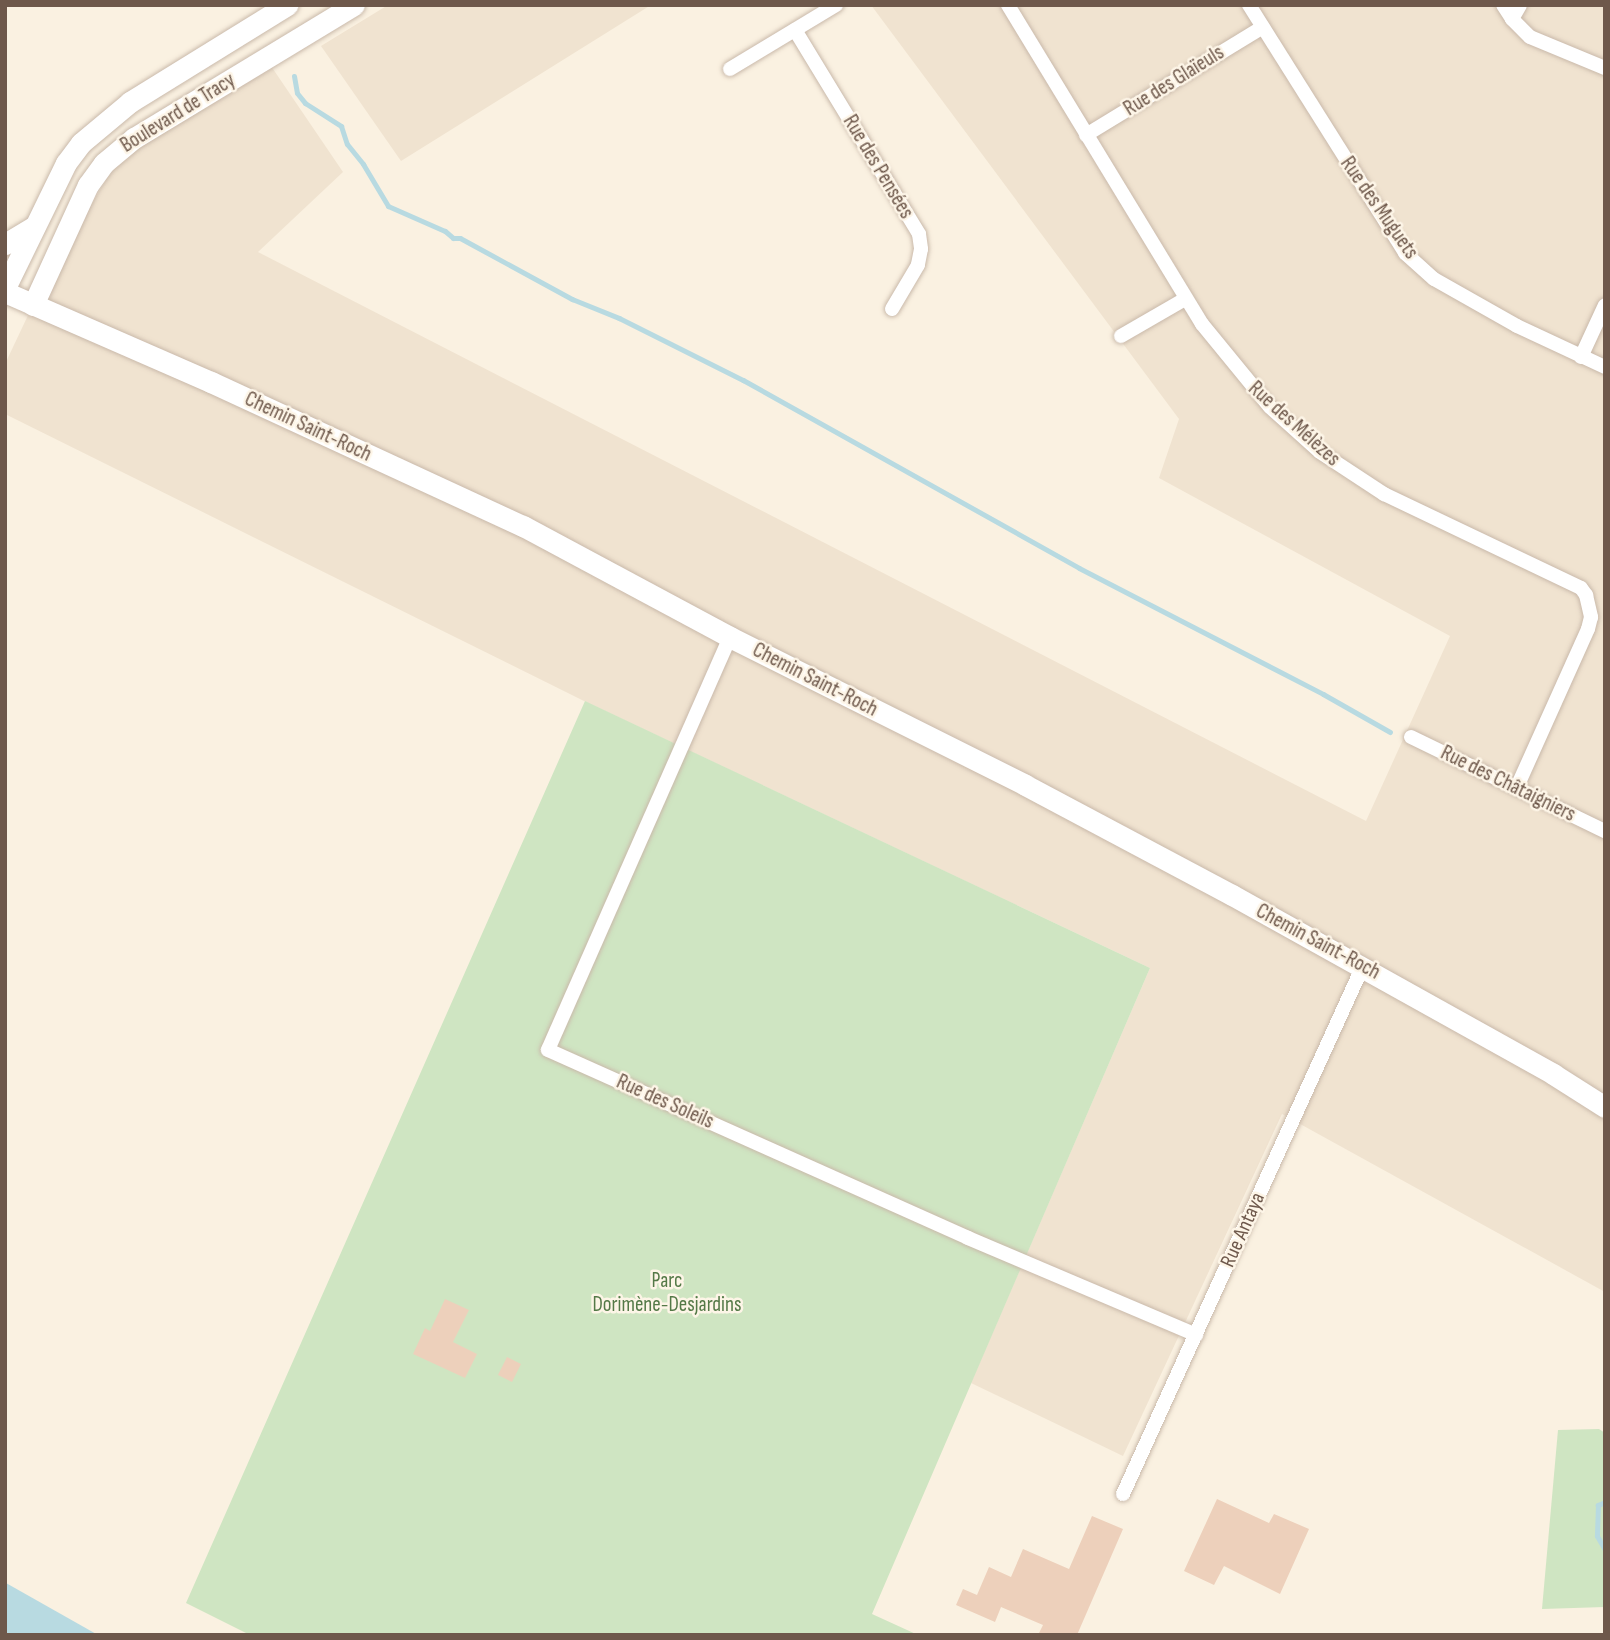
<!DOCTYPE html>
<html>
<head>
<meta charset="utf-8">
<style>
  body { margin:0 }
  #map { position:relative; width:1610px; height:1640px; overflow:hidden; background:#faf1e1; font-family:"Sofia Sans Condensed",sans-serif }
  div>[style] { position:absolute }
  .residential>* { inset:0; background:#f0e3d0 }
  .green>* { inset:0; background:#cfe5c2 }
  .water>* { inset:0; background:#b8dae1 }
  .stream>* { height:5px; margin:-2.5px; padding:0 2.5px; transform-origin:2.5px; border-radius:2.5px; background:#b8dae1 }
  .building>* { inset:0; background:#edd0bb }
  .roads { filter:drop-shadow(0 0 2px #c9b9aa) drop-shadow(0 0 2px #c9b9aa) }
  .street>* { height:14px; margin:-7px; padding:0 7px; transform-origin:7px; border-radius:7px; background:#fff }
  .secondary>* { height:21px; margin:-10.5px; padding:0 10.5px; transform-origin:10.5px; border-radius:10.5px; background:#fff }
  span { translate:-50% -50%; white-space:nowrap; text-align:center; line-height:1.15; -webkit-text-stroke:5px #fdf5e7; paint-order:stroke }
  .street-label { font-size:21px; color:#6e584b }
  .park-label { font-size:21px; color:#547947 }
  .frame { position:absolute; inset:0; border:7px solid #6e584b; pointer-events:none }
</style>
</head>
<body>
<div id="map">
  <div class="residential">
    <div style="clip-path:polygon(388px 5px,651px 5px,401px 161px,321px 46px)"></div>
    <div style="clip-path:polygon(871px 5px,1605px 5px,1605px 1292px,1282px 1114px,1123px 1456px,971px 1383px,1150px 968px,584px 701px,5px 414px,5px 364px,39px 292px,109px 175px,141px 141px,271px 66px,343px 172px,258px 252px,1366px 821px,1450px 636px,1159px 478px,1179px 419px)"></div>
  </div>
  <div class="green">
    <div style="clip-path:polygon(585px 701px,1150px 968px,872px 1614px,918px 1635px,250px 1635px,186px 1603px)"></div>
    <div style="clip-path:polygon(1599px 1429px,1605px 1433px,1605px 1607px,1542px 1609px,1558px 1430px)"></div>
  </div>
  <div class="water">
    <div style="clip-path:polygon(5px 1583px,6px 1583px,98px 1635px,5px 1635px)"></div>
  </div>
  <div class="stream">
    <div style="left:294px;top:76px;width:17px;rotate:80deg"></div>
    <div style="left:297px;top:93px;width:13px;rotate:51deg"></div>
    <div style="left:305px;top:103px;width:43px;rotate:32.6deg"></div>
    <div style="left:341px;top:126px;width:19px;rotate:72deg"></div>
    <div style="left:347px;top:144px;width:26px;rotate:51deg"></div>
    <div style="left:363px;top:164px;width:49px;rotate:59.2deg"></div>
    <div style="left:388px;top:206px;width:62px;rotate:23.7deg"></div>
    <div style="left:445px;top:231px;width:11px;rotate:41deg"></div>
    <div style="left:453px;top:238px;width:7px"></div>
    <div style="left:460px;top:238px;width:128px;rotate:28.6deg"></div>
    <div style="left:572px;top:299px;width:51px;rotate:22deg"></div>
    <div style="left:619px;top:318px;width:139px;rotate:26.6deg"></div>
    <div style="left:743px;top:380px;width:385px;rotate:29.2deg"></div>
    <div style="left:1079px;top:568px;width:275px;rotate:27.3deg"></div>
    <div style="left:1323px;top:694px;width:77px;rotate:29.6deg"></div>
    <div style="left:1605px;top:1502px;width:8px;rotate:157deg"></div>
    <div style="left:1598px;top:1505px;width:31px;rotate:92deg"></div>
    <div style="left:1597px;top:1536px;width:16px;rotate:60deg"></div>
  </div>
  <div class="building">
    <div style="clip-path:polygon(445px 1299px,469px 1310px,453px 1342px,477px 1354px,465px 1378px,413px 1354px,425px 1328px,430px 1331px)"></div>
    <div style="clip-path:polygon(507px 1357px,521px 1364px,512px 1382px,498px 1375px)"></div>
    <div style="clip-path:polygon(1217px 1499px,1269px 1523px,1274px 1514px,1309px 1529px,1280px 1594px,1224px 1566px,1214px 1585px,1184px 1571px)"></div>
    <div style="clip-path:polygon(1092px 1516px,1123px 1529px,1077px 1635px,1038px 1635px,1043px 1625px,1001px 1607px,995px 1622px,956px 1605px,963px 1589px,977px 1595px,989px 1567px,1011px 1577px,1023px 1549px,1069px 1569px)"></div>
  </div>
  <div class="roads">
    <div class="street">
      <div style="left:1008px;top:5px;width:373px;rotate:58.7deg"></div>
      <div style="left:1202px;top:324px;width:107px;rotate:50.7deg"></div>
      <div style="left:1270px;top:407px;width:67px;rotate:42deg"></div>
      <div style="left:1320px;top:452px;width:77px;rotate:33.3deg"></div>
      <div style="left:1384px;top:494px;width:218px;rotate:25.5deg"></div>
      <div style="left:1581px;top:588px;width:9px;rotate:54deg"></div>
      <div style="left:1586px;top:595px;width:23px;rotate:77deg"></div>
      <div style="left:1591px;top:617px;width:12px;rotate:104deg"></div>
      <div style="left:1588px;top:629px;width:175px;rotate:114.2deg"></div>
      <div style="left:1249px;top:5px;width:293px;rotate:57.8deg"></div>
      <div style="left:1405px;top:253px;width:39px;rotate:42deg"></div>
      <div style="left:1434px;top:279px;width:95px;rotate:29.5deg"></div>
      <div style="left:1517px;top:326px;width:97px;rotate:25deg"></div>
      <div style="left:1503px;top:5px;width:17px;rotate:57deg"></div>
      <div style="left:1512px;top:19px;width:16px;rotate:-60deg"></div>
      <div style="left:1512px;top:19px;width:25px;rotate:45deg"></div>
      <div style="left:1530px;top:37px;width:81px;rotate:22.5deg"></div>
      <div style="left:795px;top:30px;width:239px;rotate:58.7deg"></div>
      <div style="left:919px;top:234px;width:15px;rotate:82deg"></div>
      <div style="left:921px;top:249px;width:16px;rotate:101deg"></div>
      <div style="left:918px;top:265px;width:51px;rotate:120.6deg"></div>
      <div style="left:730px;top:69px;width:124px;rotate:-31.1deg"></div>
      <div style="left:1086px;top:135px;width:207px;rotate:-31.4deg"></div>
      <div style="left:1121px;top:336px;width:74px;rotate:-30deg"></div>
      <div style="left:1581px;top:357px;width:57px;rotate:-65.2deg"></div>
      <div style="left:730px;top:637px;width:451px;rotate:113.8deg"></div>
      <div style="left:548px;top:1050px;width:460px;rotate:24.1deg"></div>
      <div style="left:968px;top:1238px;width:248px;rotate:23deg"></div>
      <div style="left:1411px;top:737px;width:216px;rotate:25.9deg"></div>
      <div style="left:1123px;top:1494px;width:580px;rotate:-65.56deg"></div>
    </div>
    <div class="secondary">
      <div style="left:5px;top:244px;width:33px;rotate:-31deg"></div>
      <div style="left:5px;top:288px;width:139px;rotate:-64deg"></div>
      <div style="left:66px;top:163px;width:25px;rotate:-53deg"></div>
      <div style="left:81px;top:143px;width:64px;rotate:-39.9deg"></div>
      <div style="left:130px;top:102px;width:185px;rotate:-31.7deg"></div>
      <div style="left:5px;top:292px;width:225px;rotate:23.6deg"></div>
      <div style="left:211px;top:382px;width:344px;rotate:24.8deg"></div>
      <div style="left:523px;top:526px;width:235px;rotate:28.2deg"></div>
      <div style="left:730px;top:637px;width:330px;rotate:26.6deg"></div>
      <div style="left:1025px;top:785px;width:234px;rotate:28deg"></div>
      <div style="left:1232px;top:895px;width:368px;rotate:29.1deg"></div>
      <div style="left:1553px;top:1074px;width:62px;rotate:32.4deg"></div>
      <div style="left:33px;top:305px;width:132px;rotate:-65.4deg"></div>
      <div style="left:88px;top:185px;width:27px;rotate:-54deg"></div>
      <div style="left:104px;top:163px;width:39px;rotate:-40deg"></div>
      <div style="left:134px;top:138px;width:257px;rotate:-31.2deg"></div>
    </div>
  </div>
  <div class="street-label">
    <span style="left:1174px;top:81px;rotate:-32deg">Rue des Glaïeuls</span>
    <span style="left:178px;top:113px;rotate:-32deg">Boulevard de Tracy</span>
    <span style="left:878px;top:167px;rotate:59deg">Rue des Pensées</span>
    <span style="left:1379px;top:208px;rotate:55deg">Rue des Muguets</span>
    <span style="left:1294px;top:424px;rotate:42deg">Rue des Mélèzes</span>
    <span style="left:308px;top:427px;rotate:25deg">Chemin Saint-Roch</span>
    <span style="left:815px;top:680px;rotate:27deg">Chemin Saint-Roch</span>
    <span style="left:1508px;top:784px;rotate:26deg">Rue des Châtaigniers</span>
    <span style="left:1318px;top:942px;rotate:28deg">Chemin Saint-Roch</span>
    <span style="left:665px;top:1102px;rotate:24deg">Rue des Soleils</span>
    <span style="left:1243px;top:1230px;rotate:-66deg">Rue Antaya</span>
  </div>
  <div class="park-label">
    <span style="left:667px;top:1293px">Parc<br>Dorimène-Desjardins</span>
  </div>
  <div class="frame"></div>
</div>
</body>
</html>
